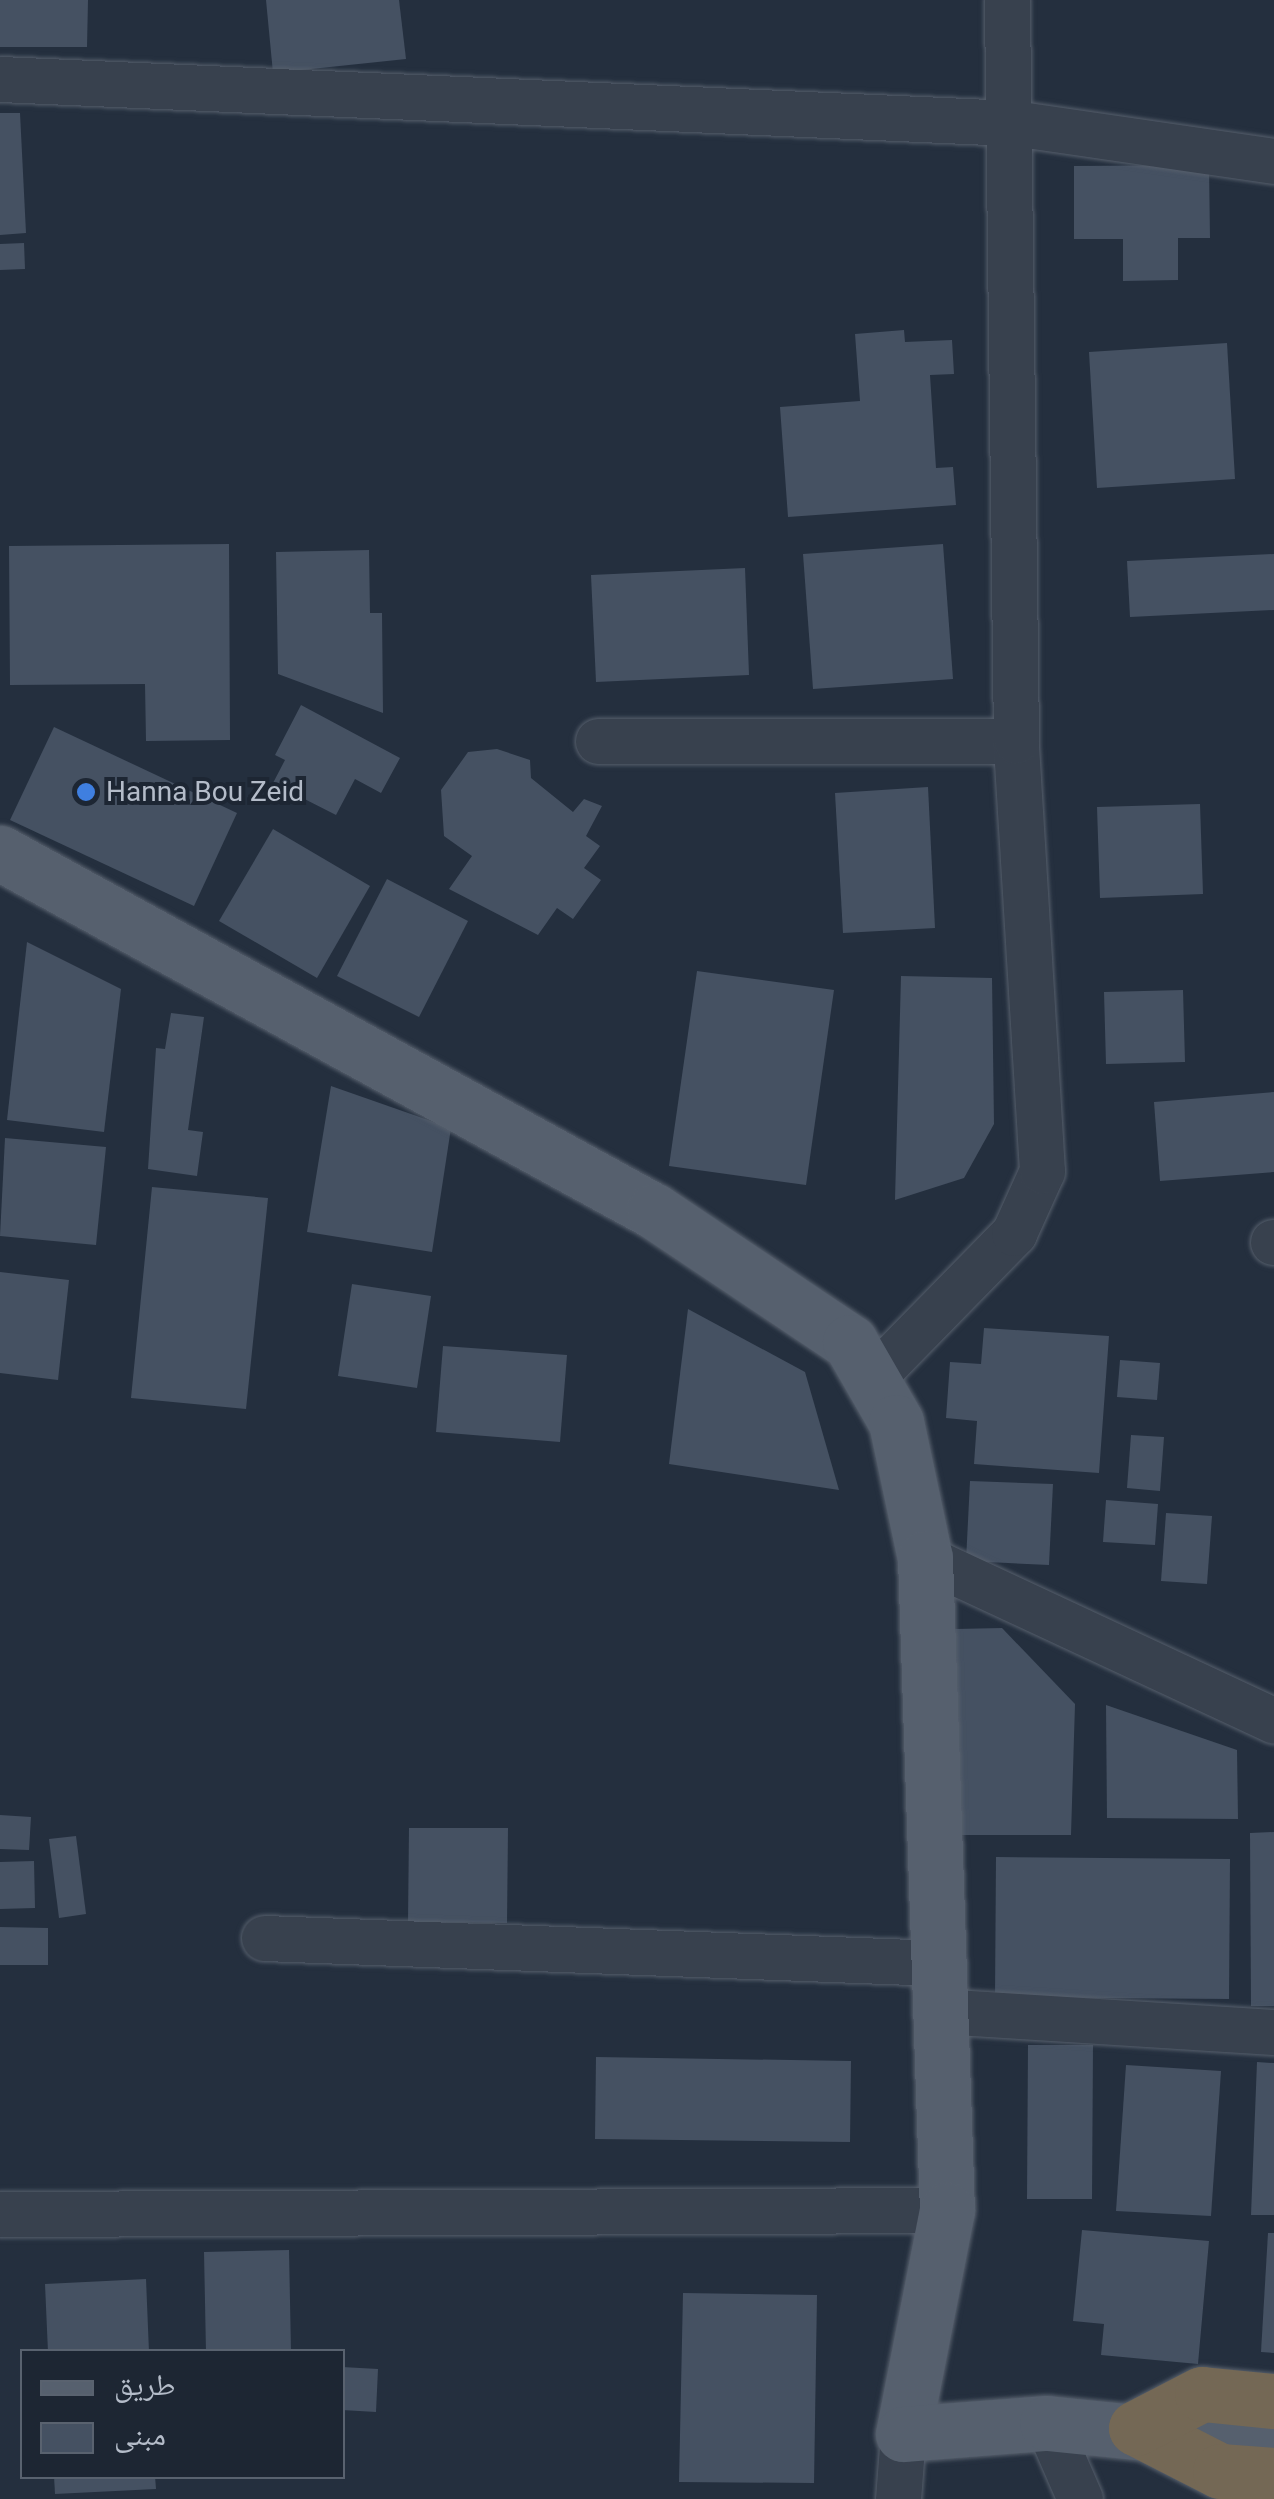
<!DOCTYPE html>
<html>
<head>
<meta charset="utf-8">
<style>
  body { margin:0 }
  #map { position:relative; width:1274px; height:2499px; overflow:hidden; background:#242f3e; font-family:Roboto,"Noto Naskh Arabic",sans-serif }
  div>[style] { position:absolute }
  .building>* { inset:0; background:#455162 }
  .roads { filter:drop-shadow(0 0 2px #565f6c) drop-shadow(0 0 2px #565f6c) }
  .minor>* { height:45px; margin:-22.5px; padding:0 22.5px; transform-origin:22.5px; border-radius:22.5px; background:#38414e }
  .major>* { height:55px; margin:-27.5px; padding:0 27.5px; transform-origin:27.5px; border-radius:27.5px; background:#56606e }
  .highway>* { height:55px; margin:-27.5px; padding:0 27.5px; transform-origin:27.5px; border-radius:27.5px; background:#746855 }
  .dots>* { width:28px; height:28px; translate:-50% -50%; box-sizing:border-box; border:5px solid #1d2633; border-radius:50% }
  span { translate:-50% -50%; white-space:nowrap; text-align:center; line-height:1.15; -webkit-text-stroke:8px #1d2633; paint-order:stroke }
  .poi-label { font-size:28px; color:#b4bcc9 }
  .left { translate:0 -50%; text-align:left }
  .legend { position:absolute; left:20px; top:2349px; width:325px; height:130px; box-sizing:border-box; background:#1d2633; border:2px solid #59626f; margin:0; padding:12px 18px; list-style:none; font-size:30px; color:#b4bcc9 }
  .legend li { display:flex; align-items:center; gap:20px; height:50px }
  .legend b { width:50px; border:2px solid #59626f }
</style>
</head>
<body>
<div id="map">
  <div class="building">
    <div style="clip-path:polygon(0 0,88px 0,87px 47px,0 47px)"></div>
    <div style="clip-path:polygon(266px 0,399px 0,406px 59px,273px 73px)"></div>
    <div style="clip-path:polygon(0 113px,20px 113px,26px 233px,0 235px)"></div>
    <div style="clip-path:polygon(1209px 165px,1210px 238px,1178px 238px,1178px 280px,1123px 281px,1123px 239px,1074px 239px,1074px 166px)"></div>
    <div style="clip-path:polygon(24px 243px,25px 269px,0 270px,0 244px)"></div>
    <div style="clip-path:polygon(904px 330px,905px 342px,952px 340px,954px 374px,930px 375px,936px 468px,953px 467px,956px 505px,788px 517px,780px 407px,860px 401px,855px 334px)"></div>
    <div style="clip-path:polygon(1227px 343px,1235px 479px,1097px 488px,1089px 352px)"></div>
    <div style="clip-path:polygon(229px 544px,230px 740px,146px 741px,145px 684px,10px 685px,9px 546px)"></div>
    <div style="clip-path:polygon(943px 544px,953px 679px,813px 689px,803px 554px)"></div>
    <div style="clip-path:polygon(369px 550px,370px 613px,382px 613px,383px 713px,278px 674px,276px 552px)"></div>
    <div style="clip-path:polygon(1274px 554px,1274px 610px,1130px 617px,1127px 561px)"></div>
    <div style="clip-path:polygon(745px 568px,749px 675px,596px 682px,591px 575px)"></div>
    <div style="clip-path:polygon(301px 705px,400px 758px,381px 793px,355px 779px,336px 815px,273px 783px,285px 760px,275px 755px)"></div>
    <div style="clip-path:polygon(54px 727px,237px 813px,194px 906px,10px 820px)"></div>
    <div style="clip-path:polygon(497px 749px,530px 760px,531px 778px,573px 812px,584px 799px,602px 806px,586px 836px,600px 846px,584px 868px,601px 880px,573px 919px,557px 908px,538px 935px,449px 889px,472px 856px,444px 836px,441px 790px,468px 752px)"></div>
    <div style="clip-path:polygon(928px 787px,935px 928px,843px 933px,835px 793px)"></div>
    <div style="clip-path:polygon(1200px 804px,1203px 894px,1100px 898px,1097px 807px)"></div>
    <div style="clip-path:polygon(273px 829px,370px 886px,317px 978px,219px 921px)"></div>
    <div style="clip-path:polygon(387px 879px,468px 921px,419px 1017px,337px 976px)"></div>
    <div style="clip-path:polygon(27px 942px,121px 989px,104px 1132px,7px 1120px)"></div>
    <div style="clip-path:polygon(697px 971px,834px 990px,806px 1185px,669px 1166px)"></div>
    <div style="clip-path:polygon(901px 976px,992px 978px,994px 1124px,964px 1178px,895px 1200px)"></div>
    <div style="clip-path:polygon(1183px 990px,1185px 1062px,1106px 1064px,1104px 992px)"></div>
    <div style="clip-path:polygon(171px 1013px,204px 1017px,188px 1130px,203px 1132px,197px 1176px,148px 1169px,156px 1048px,165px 1049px)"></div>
    <div style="clip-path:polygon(331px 1086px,451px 1128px,432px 1252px,307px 1232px)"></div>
    <div style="clip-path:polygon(1274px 1092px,1274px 1172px,1160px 1181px,1154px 1102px)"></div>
    <div style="clip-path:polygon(5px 1138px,106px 1147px,96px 1245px,0 1236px)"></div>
    <div style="clip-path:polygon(152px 1187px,268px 1198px,246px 1409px,131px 1398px)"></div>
    <div style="clip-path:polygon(0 1272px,69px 1280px,58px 1380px,0 1373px)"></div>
    <div style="clip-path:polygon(352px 1284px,431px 1296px,417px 1388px,338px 1376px)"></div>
    <div style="clip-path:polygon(688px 1309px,805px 1372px,839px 1490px,669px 1464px)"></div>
    <div style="clip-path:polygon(984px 1328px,1109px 1336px,1099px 1473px,974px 1464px,977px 1421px,946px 1418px,950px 1362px,981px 1364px)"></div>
    <div style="clip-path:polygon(443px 1346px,567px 1355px,560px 1442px,436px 1432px)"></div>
    <div style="clip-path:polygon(1120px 1360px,1160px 1363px,1157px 1400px,1117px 1397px)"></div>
    <div style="clip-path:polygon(1131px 1435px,1164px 1437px,1160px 1491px,1127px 1488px)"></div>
    <div style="clip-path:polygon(970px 1481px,1053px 1484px,1049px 1565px,966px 1561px)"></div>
    <div style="clip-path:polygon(1106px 1500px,1158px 1504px,1155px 1545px,1103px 1542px)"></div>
    <div style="clip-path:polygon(1166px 1513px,1212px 1516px,1207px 1584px,1161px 1581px)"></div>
    <div style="clip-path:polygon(1002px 1628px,1075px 1704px,1071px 1835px,954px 1835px,955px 1629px)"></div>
    <div style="clip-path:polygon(1106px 1705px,1237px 1750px,1238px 1819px,1107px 1818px)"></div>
    <div style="clip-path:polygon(0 1815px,31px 1817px,29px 1850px,0 1849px)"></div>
    <div style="clip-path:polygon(409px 1828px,508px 1828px,507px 1923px,408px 1922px)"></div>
    <div style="clip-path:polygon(1274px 1832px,1274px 2006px,1251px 2006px,1250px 1833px)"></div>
    <div style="clip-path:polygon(76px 1836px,86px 1914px,59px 1918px,49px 1839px)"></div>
    <div style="clip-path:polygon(996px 1857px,1230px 1859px,1229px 1999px,995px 1997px)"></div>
    <div style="clip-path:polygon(34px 1861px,35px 1908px,0 1909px,0 1862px)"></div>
    <div style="clip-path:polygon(0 1927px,48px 1928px,48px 1965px,0 1965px)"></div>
    <div style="clip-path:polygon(1028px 2045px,1093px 2045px,1092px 2199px,1027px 2199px)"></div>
    <div style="clip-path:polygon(596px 2057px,851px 2061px,850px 2142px,595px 2139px)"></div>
    <div style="clip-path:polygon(1257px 2062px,1274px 2063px,1274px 2215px,1251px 2215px)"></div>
    <div style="clip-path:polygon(1126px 2065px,1221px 2071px,1211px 2216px,1116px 2211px)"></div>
    <div style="clip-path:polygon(1082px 2230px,1209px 2241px,1198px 2364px,1101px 2355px,1104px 2324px,1073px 2321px)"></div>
    <div style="clip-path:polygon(1268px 2233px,1274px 2233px,1274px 2353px,1261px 2352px)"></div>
    <div style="clip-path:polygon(289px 2250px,291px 2352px,206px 2352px,204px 2252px)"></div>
    <div style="clip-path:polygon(146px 2279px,149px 2352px,48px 2352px,45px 2284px)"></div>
    <div style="clip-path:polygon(683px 2293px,817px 2295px,814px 2483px,679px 2482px)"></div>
    <div style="clip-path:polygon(342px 2367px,378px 2369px,376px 2412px,342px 2410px)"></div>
    <div style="clip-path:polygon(54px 2476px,155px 2476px,156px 2489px,55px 2494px)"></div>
  </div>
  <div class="roads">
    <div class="minor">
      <div style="left:0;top:79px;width:1014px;rotate:2.49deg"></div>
      <div style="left:1013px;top:123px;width:264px;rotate:8.3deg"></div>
      <div style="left:598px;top:741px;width:418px"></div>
      <div style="left:1273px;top:1242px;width:1px"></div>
      <div style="left:875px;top:1375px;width:199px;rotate:-45.6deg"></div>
      <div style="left:1014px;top:1233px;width:68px;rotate:-65.7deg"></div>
      <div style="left:1042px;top:1171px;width:431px;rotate:-93.5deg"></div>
      <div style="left:1016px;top:741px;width:741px;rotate:-90.7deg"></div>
      <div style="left:925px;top:1558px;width:385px;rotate:25deg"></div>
      <div style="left:264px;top:1938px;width:675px;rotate:2.12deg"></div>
      <div style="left:940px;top:2011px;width:335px;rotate:3.6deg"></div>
      <div style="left:0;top:2214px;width:947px;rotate:-0.24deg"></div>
      <div style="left:1047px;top:2423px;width:83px;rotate:66.5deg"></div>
      <div style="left:898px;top:2499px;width:65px;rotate:-85.6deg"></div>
    </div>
    <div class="major">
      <div style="left:0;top:853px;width:746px;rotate:28.7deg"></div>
      <div style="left:654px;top:1211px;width:236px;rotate:33.8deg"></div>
      <div style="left:850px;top:1342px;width:92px;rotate:60.1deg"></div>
      <div style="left:896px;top:1422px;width:139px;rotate:78deg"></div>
      <div style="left:925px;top:1558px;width:652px;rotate:88.07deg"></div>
      <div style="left:947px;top:2210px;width:228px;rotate:101.1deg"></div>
      <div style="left:903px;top:2434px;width:144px;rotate:-4.4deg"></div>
      <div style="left:1047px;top:2423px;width:228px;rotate:5.8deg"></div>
    </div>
    <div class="highway">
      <div style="left:1136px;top:2428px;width:94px;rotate:27.1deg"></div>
      <div style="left:1220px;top:2471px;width:54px;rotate:4.2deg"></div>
      <div style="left:1136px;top:2428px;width:74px;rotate:-27.3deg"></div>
      <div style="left:1202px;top:2394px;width:72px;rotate:5.6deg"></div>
    </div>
  </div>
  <div class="dots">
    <div style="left:86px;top:792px;background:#3f7fe0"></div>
  </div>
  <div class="poi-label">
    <span class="left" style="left:106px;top:792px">Hanna Bou Zeid</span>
  </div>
  <ul class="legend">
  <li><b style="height:12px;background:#56606e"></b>طريق</li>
  <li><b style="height:28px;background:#455162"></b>مبنى</li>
  </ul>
</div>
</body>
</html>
